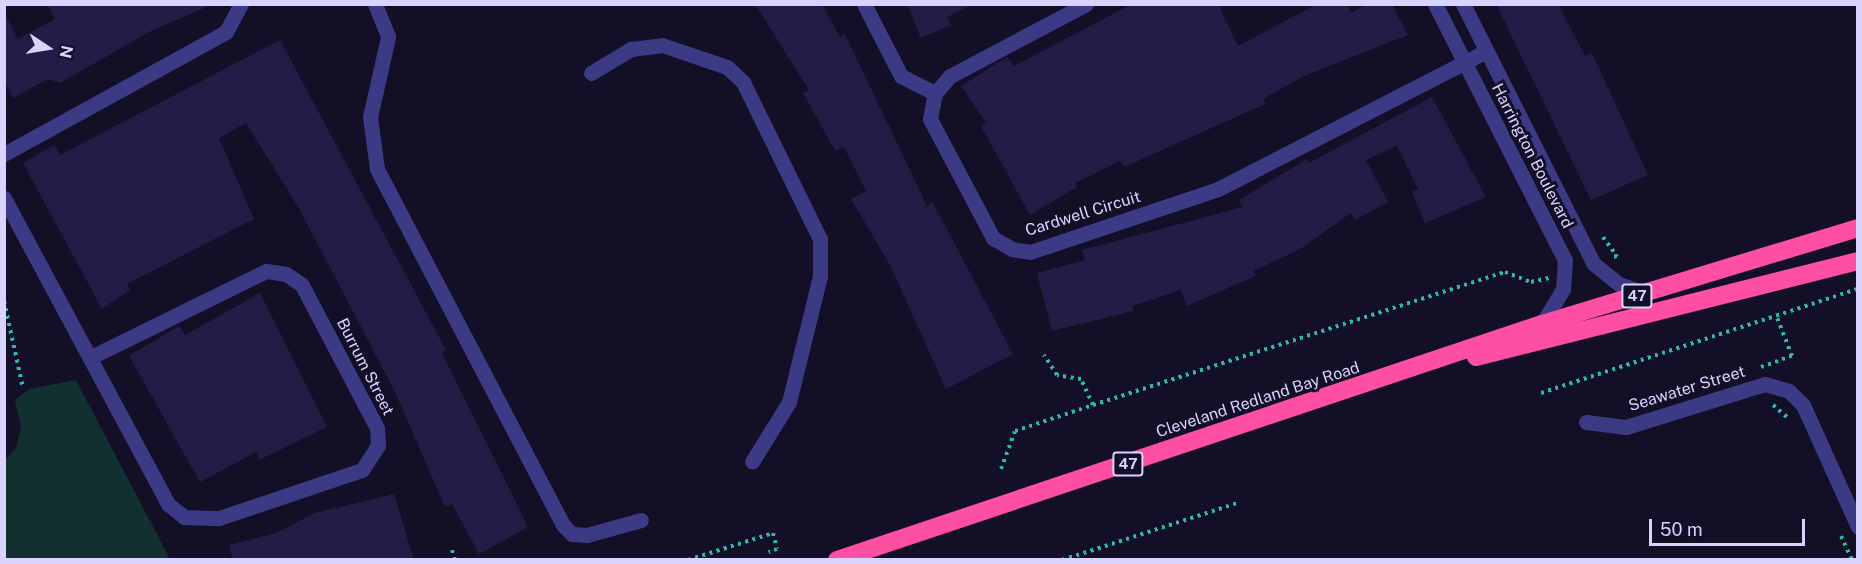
<!DOCTYPE html>
<html>
<head>
<meta charset="utf-8">
<style>
  body { margin:0 }
  #map { position:relative; width:1862px; height:564px; overflow:hidden; background:#130f26; font-family:"Public Sans",sans-serif }
  div>[style] { position:absolute }
  .green>* { inset:0; background:#12302f }
  .building>* { inset:0; background:#241b47 }
  .path>* { height:4px; margin-top:-2px; transform-origin:0; background:repeating-linear-gradient(90deg,#2fb8b0 0 3px,transparent 0 7.5px) }
  .minor>* { height:15px; margin:-7.5px; padding:0 7.5px; transform-origin:7.5px; border-radius:7.5px; background:#3d3a85 }
  .highway>* { height:18px; margin:-9px; padding:0 9px; transform-origin:9px; border-radius:9px; background:#ff4fa3 }
  span { translate:-50% -50%; white-space:nowrap; text-align:center; line-height:1.15; -webkit-text-stroke:6px #130f26; paint-order:stroke }
  .shield-label span { padding:2px 4px; background:#130f26; border:2px solid; border-radius:4px; -webkit-text-stroke-width:0 }
  .shield-label { font-size:15px; color:#d9d4ff; font-weight:700 }
  .street-label { font-size:16px; color:#d9d4ff }
  .frame { position:absolute; inset:0; border:6px solid #d9d4ff; pointer-events:none }
  .north { position:absolute; left:18px; top:18px; width:60px; height:60px; -webkit-text-stroke:4px #130f26; paint-order:stroke; rotate:102deg; font-size:16px; font-weight:700; line-height:24px; text-align:center; color:#d9d4ff }
  .north::after { content:''; display:block; margin:auto; width:21px; height:27px; background:#d9d4ff; clip-path:polygon(50% 0,100% 100%,50% 72%,0 100%) }
  .scale { position:absolute; left:1649px; top:519px; width:156px; height:27px; box-sizing:border-box; border:3px solid #d9d4ff; border-top:0; padding-left:8px; font-size:18px; line-height:21px; white-space:nowrap; color:#d9d4ff; -webkit-text-stroke:4px #130f26; paint-order:stroke }
</style>
</head>
<body>
<div id="map">
  <div class="green">
    <div style="clip-path:polygon(76px 380px,170px 559px,5px 559px,5px 460px,16px 448px,21px 427px,15px 400px,29px 389px)"></div>
  </div>
  <div class="building">
    <div style="clip-path:polygon(47px 4px,213px 4px,151px 31px,60px 83px,48px 79px,13px 98px,4px 81px,4px 12px,18px 39px,55px 19px)"></div>
    <div style="clip-path:polygon(755px 4px,822px 5px,840px 37px,845px 34px,927px 206px,933px 203px,1013px 354px,946px 389px,890px 265px,851px 199px,866px 191px,844px 147px,835px 151px,803px 93px,809px 90px)"></div>
    <div style="clip-path:polygon(907px 4px,973px 4px,947px 17px,951px 25px,921px 38px)"></div>
    <div style="clip-path:polygon(1132px 4px,1218px 4px,1238px 46px,1317px 4px,1347px 4px,1351px 13px,1367px 4px,1392px 4px,1408px 35px,1304px 76px,1263px 99px,1265px 104px,1124px 167px,1120px 161px,1075px 183px,1077px 187px,1030px 215px,981px 126px,986px 123px,961px 86px,1007px 57px,1014px 66px)"></div>
    <div style="clip-path:polygon(1496px 4px,1558px 4px,1585px 56px,1592px 53px,1648px 175px,1591px 200px)"></div>
    <div style="clip-path:polygon(280px 40px,446px 350px,442px 353px,528px 527px,479px 554px,452px 504px,445px 507px,395px 392px,300px 210px,246px 123px,219px 138px,254px 219px,127px 284px,130px 290px,102px 309px,23px 163px,54px 145px,60px 155px)"></div>
    <div style="clip-path:polygon(1432px 97px,1486px 197px,1425px 223px,1412px 192px,1418px 189px,1397px 146px,1366px 160px,1388px 202px,1355px 220px,1351px 213px,1300px 249px,1254px 271px,1256px 276px,1186px 306px,1181px 290px,1132px 306px,1133px 311px,1052px 331px,1037px 273px,1085px 260px,1082px 250px,1243px 207px,1239px 200px,1307px 159px,1309px 163px)"></div>
    <div style="clip-path:polygon(260px 293px,327px 427px,259px 460px,256px 452px,200px 482px,129px 356px,179px 326px,185px 335px)"></div>
    <div style="clip-path:polygon(394px 494px,414px 560px,233px 560px,229px 545px,276px 533px,315px 513px)"></div>
  </div>
  <div class="path">
    <div style="left:1603px;top:237px;width:24px;rotate:54deg"></div>
    <div style="left:1617px;top:256px;width:5px;rotate:169deg"></div>
    <div style="left:4px;top:301px;width:89px;rotate:77.7deg"></div>
    <div style="left:1761px;top:367px;width:33px;rotate:-20deg"></div>
    <div style="left:1792px;top:356px;width:44px;rotate:-111.3deg"></div>
    <div style="left:1541px;top:393px;width:334px;rotate:-18.2deg"></div>
    <div style="left:1093px;top:405px;width:433px;rotate:-17.9deg"></div>
    <div style="left:1505px;top:272px;width:28px;rotate:21deg"></div>
    <div style="left:1531px;top:282px;width:18px;rotate:-13deg"></div>
    <div style="left:1773px;top:405px;width:20px;rotate:41deg"></div>
    <div style="left:1001px;top:469px;width:40px;rotate:-69.8deg"></div>
    <div style="left:1015px;top:431px;width:82px;rotate:-18.4deg"></div>
    <div style="left:1093px;top:405px;width:29px;rotate:-115deg"></div>
    <div style="left:1081px;top:379px;width:24px;rotate:-171deg"></div>
    <div style="left:1057px;top:375px;width:24px;rotate:-123deg"></div>
    <div style="left:1841px;top:536px;width:26px;rotate:65deg"></div>
    <div style="left:452px;top:550px;width:10px;rotate:73deg"></div>
    <div style="left:522px;top:560px;width:29px"></div>
    <div style="left:688px;top:560px;width:89px;rotate:-17.6deg"></div>
    <div style="left:773px;top:533px;width:16px;rotate:76deg"></div>
    <div style="left:777px;top:549px;width:9px;rotate:159deg"></div>
    <div style="left:1062px;top:560px;width:187px;rotate:-18deg"></div>
  </div>
  <div class="minor">
    <div style="left:375px;top:4px;width:35px;rotate:68deg"></div>
    <div style="left:388px;top:37px;width:82px;rotate:102.7deg"></div>
    <div style="left:370px;top:117px;width:52px;rotate:82.3deg"></div>
    <div style="left:377px;top:169px;width:402px;rotate:62.4deg"></div>
    <div style="left:563px;top:525px;width:13px;rotate:45deg"></div>
    <div style="left:572px;top:534px;width:15px;rotate:4deg"></div>
    <div style="left:587px;top:535px;width:56px;rotate:-15.5deg"></div>
    <div style="left:864px;top:4px;width:81px;rotate:62.8deg"></div>
    <div style="left:901px;top:76px;width:38px;rotate:27deg"></div>
    <div style="left:1086px;top:4px;width:154px;rotate:152.1deg"></div>
    <div style="left:950px;top:76px;width:23px;rotate:131deg"></div>
    <div style="left:935px;top:93px;width:26px;rotate:101deg"></div>
    <div style="left:930px;top:119px;width:135px;rotate:62.1deg"></div>
    <div style="left:993px;top:238px;width:22px;rotate:30deg"></div>
    <div style="left:1012px;top:249px;width:18px;rotate:9deg"></div>
    <div style="left:1030px;top:252px;width:198px;rotate:-18.5deg"></div>
    <div style="left:1218px;top:189px;width:302px;rotate:-27.2deg"></div>
    <div style="left:1435px;top:4px;width:287px;rotate:63.1deg"></div>
    <div style="left:1565px;top:260px;width:29px;rotate:94deg"></div>
    <div style="left:1563px;top:289px;width:41px;rotate:121deg"></div>
    <div style="left:1463px;top:4px;width:291px;rotate:63.3deg"></div>
    <div style="left:1594px;top:264px;width:32px;rotate:39deg"></div>
    <div style="left:1619px;top:284px;width:28px;rotate:19deg"></div>
    <div style="left:591px;top:73px;width:47px;rotate:-31deg"></div>
    <div style="left:631px;top:49px;width:31px;rotate:-7deg"></div>
    <div style="left:662px;top:45px;width:69px;rotate:18.7deg"></div>
    <div style="left:727px;top:67px;width:22px;rotate:43deg"></div>
    <div style="left:743px;top:82px;width:175px;rotate:63.9deg"></div>
    <div style="left:820px;top:239px;width:37px;rotate:90deg"></div>
    <div style="left:820px;top:276px;width:130px;rotate:103.8deg"></div>
    <div style="left:789px;top:402px;width:70px;rotate:121.7deg"></div>
    <div style="left:4px;top:154px;width:253px;rotate:-28.8deg"></div>
    <div style="left:226px;top:32px;width:32px;rotate:-62deg"></div>
    <div style="left:4px;top:198px;width:347px;rotate:61.8deg"></div>
    <div style="left:168px;top:504px;width:21px;rotate:39deg"></div>
    <div style="left:184px;top:517px;width:35px;rotate:2deg"></div>
    <div style="left:219px;top:518px;width:151px;rotate:-18.6deg"></div>
    <div style="left:362px;top:470px;width:30px;rotate:-57deg"></div>
    <div style="left:378px;top:445px;width:17px;rotate:-93deg"></div>
    <div style="left:377px;top:428px;width:161px;rotate:-117.7deg"></div>
    <div style="left:302px;top:285px;width:19px;rotate:-145deg"></div>
    <div style="left:286px;top:274px;width:20px;rotate:-171deg"></div>
    <div style="left:266px;top:271px;width:195px;rotate:153.8deg"></div>
    <div style="left:1586px;top:422px;width:40px;rotate:7.1deg"></div>
    <div style="left:1626px;top:427px;width:145px;rotate:-17.2deg"></div>
    <div style="left:1765px;top:384px;width:25px;rotate:16deg"></div>
    <div style="left:1789px;top:391px;width:20px;rotate:45deg"></div>
    <div style="left:1803px;top:405px;width:134px;rotate:65.7deg"></div>
  </div>
  <div class="highway">
    <div style="left:1476px;top:357px;width:394px;rotate:-14.1deg"></div>
    <div style="left:837px;top:560px;width:743px;rotate:-18.51deg"></div>
    <div style="left:1542px;top:324px;width:330px;rotate:-16.9deg"></div>
  </div>
  <div class="shield-label">
    <span style="left:1637px;top:296px">47</span>
    <span style="left:1128px;top:464px">47</span>
  </div>
  <div class="street-label">
    <span style="left:1532px;top:156px;rotate:63deg">Harrington Boulevard</span>
    <span style="left:1083px;top:214px;rotate:-17deg">Cardwell Circuit</span>
    <span style="left:365px;top:367px;rotate:63deg">Burrum Street</span>
    <span style="left:1687px;top:389px;rotate:-17deg">Seawater Street</span>
    <span style="left:1258px;top:400px;rotate:-18deg">Cleveland Redland Bay Road</span>
  </div>
  <div class="frame"></div>
  <div class="north">N</div>
  <div class="scale">50 m</div>
</div>
</body>
</html>
